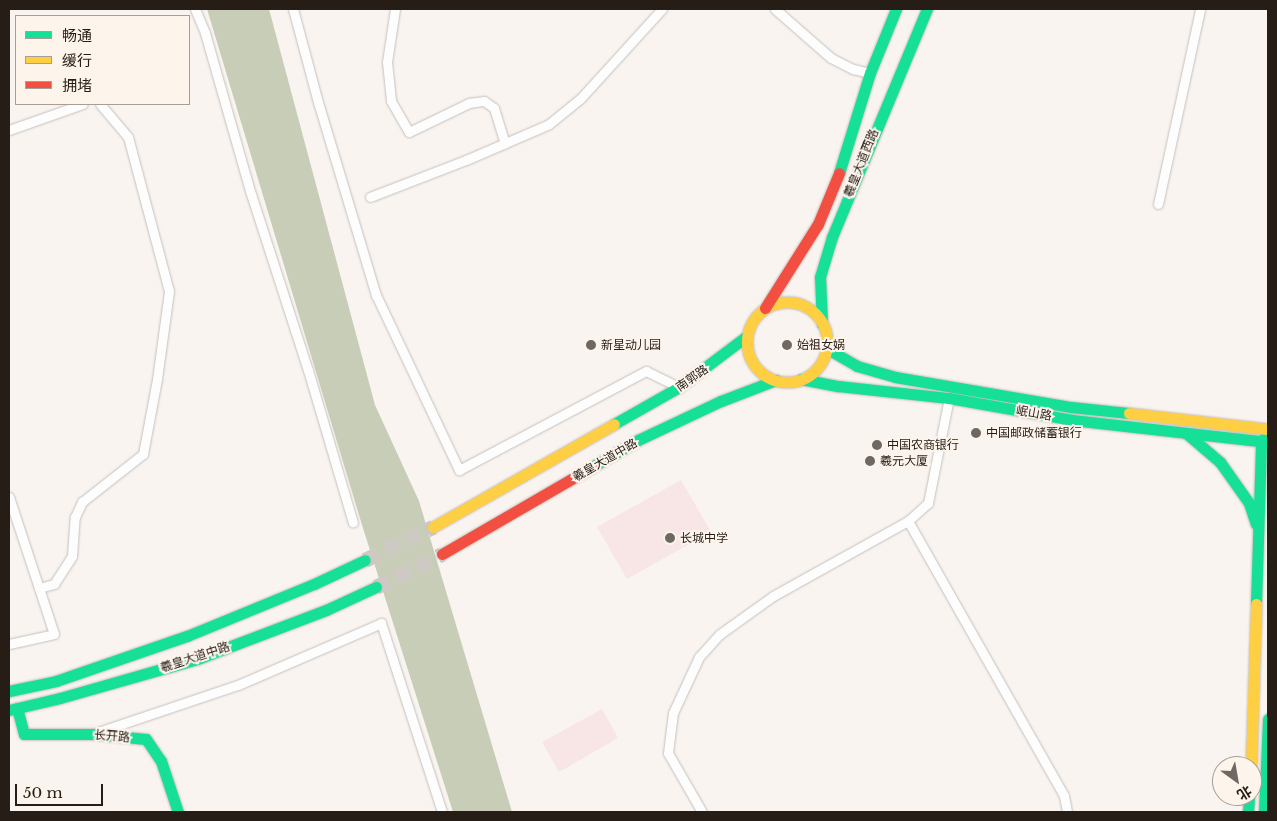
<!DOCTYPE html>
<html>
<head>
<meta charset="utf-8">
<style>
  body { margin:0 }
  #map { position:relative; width:1277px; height:821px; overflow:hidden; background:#f9f4f0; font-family:"Libre Baskerville","Noto Sans SC",serif }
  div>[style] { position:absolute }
  .green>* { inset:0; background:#f8e5e5 }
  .water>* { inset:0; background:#c8cdb7 }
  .primary-tunnel>* { height:15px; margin-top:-7.5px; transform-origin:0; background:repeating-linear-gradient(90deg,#cfc9c4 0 15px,transparent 0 23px) }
  .roads { filter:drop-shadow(0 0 1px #c6c0ba) drop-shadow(0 0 1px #c6c0ba) }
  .street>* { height:9px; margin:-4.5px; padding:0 4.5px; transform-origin:4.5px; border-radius:4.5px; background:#fefdfd }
  .fast>* { height:11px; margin:-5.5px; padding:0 5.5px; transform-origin:5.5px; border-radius:5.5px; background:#16e098 }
  .slow>* { height:11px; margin:-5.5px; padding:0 5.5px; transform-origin:5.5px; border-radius:5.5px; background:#ffcf43 }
  .slow>.ring { margin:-5.5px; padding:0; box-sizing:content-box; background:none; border:11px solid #ffcf43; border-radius:50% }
  .jam>* { height:11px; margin:-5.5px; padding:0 5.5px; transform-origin:5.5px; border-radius:5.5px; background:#f24e42 }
  .dots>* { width:14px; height:14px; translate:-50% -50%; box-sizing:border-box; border:2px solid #fdf4ec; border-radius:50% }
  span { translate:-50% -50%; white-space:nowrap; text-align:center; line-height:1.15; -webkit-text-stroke:4px #fdf4ec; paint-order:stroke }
  .street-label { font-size:12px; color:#251d16 }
  .poi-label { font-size:12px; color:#251d16 }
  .left { translate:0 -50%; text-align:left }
  .frame { position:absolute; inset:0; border:10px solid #251d16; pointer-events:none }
  .legend { position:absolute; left:15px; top:15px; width:175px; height:90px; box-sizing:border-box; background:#fdf4ec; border:1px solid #a79e96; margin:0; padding:6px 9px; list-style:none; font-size:15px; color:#251d16 }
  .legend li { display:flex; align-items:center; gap:10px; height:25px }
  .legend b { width:25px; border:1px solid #a79e96 }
  .north { position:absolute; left:1212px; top:756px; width:50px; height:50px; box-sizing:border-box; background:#fdf4ec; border:1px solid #a79e96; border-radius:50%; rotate:148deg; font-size:14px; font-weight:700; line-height:20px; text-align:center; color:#251d16 }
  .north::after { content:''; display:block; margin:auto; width:18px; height:22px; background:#6f6862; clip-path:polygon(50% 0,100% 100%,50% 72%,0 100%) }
  .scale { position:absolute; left:15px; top:784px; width:88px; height:22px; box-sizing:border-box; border:2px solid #251d16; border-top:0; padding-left:6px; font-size:15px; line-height:18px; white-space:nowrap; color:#251d16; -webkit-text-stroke:4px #fdf4ec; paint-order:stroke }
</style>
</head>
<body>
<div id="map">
  <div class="green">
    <div style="clip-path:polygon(681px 480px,711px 532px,627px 579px,597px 527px)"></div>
    <div style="clip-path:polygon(602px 709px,618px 738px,559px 772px,542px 742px)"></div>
  </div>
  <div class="water">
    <div style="clip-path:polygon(207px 9px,269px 9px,375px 405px,419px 501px,512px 812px,453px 812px,362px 525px)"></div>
  </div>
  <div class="primary-tunnel">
    <div style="left:365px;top:560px;width:76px;rotate:-25.9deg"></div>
    <div style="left:376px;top:587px;width:74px;rotate:-26.6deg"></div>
  </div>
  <div class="roads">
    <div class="street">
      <div style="left:195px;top:9px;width:26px;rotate:67deg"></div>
      <div style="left:205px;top:33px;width:167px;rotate:74.1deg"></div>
      <div style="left:251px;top:194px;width:185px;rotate:72.1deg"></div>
      <div style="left:308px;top:370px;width:159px;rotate:73.6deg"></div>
      <div style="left:293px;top:9px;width:96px;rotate:75deg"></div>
      <div style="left:318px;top:102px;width:202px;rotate:73.3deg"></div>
      <div style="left:376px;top:295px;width:194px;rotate:64.6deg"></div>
      <div style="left:459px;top:470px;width:212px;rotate:-27.9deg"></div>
      <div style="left:646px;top:371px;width:37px;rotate:26deg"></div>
      <div style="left:395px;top:9px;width:54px;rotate:98.6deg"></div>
      <div style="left:387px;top:62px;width:39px;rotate:84deg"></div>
      <div style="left:391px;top:101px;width:36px;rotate:60deg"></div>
      <div style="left:409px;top:132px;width:67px;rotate:-25.8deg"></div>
      <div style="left:469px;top:103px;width:15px;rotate:-8deg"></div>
      <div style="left:484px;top:101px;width:12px;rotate:35deg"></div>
      <div style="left:494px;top:108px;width:37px;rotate:73deg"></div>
      <div style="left:775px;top:9px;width:74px;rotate:41.2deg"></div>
      <div style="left:831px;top:58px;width:25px;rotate:27deg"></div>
      <div style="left:853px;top:69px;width:17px;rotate:13deg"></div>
      <div style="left:9px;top:130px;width:78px;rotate:-19.4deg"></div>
      <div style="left:370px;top:197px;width:103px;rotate:-21.1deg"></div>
      <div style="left:466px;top:160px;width:90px;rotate:-23.4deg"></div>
      <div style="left:549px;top:124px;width:40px;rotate:-39deg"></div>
      <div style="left:580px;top:99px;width:122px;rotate:-47.7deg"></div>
      <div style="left:1158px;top:204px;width:199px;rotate:-77.8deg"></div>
      <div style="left:9px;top:497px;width:96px;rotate:71.8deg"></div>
      <div style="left:908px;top:521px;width:316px;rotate:60.4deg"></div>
      <div style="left:1064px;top:796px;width:16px;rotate:79deg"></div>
      <div style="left:9px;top:644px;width:46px;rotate:-12.5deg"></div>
      <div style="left:54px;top:634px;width:48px;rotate:-108.1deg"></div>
      <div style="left:39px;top:588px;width:16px;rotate:-15deg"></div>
      <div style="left:54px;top:584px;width:33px;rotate:-57deg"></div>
      <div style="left:72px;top:556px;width:39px;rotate:-86deg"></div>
      <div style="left:75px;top:517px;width:17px;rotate:-65deg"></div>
      <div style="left:82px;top:502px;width:78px;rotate:-38.2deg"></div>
      <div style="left:143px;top:454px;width:76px;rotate:-79.4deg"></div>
      <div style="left:157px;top:379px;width:89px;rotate:-82.2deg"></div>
      <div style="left:169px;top:291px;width:159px;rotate:-104.9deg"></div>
      <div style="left:128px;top:137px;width:43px;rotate:-130.3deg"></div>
      <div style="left:98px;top:732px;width:148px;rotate:-18.6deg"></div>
      <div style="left:238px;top:685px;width:156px;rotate:-23.4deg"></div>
      <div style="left:381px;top:623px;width:199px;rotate:72.1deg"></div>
      <div style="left:702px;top:812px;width:68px;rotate:-120deg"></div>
      <div style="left:668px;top:753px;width:40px;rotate:-82.9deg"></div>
      <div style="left:673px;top:713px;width:62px;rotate:-65.1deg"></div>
      <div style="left:699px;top:657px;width:31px;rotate:-48deg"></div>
      <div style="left:720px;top:634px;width:65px;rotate:-35.6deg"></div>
      <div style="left:773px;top:596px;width:154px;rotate:-29.1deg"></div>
      <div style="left:908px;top:521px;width:27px;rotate:-42deg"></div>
      <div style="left:928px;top:503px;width:107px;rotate:-78.7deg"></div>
    </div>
    <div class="fast">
      <div style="left:839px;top:173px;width:105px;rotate:-72.8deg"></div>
      <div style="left:870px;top:73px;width:69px;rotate:-67.9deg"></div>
      <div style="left:822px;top:324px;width:47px;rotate:-92.4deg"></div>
      <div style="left:820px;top:277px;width:42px;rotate:-73.3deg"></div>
      <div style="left:832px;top:237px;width:247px;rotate:-67.4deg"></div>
      <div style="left:826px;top:348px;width:36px;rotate:30deg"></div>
      <div style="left:857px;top:366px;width:40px;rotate:16deg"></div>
      <div style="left:895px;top:377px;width:179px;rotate:9.7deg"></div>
      <div style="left:1071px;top:407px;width:58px;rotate:5.9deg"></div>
      <div style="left:801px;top:379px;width:38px;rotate:11deg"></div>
      <div style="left:838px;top:386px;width:112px;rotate:6.2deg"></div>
      <div style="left:949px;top:398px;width:125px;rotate:10.1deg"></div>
      <div style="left:1072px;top:420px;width:197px;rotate:6.4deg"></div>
      <div style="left:614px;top:424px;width:75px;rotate:-29.6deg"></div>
      <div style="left:679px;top:387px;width:85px;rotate:-36.9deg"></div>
      <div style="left:1186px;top:433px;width:45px;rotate:40.5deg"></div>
      <div style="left:1220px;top:462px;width:50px;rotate:54.7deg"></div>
      <div style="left:1249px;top:503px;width:22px;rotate:72deg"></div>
      <div style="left:592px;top:467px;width:53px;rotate:-30.4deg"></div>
      <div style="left:638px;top:440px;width:92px;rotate:-25.2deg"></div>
      <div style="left:721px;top:401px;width:59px;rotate:-20.9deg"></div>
      <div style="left:1256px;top:604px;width:163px;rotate:-88.2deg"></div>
      <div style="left:1261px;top:441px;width:9px;rotate:-41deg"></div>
      <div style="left:9px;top:691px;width:48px;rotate:-12deg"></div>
      <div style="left:56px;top:681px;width:139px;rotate:-19deg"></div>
      <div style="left:187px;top:636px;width:137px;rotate:-22.3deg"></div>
      <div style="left:314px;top:584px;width:56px;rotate:-25.2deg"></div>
      <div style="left:17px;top:708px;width:27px;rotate:75deg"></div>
      <div style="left:24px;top:734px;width:69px"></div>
      <div style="left:93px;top:734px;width:53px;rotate:5.4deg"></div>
      <div style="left:146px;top:739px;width:27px;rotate:56deg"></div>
      <div style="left:161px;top:761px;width:54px;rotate:71.6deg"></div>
      <div style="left:9px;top:710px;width:52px;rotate:-13.2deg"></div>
      <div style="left:60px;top:698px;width:142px;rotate:-15.9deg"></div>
      <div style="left:197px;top:659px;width:138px;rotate:-20.8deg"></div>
      <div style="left:326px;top:610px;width:55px;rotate:-24.7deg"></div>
      <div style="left:1248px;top:812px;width:16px;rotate:-86deg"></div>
      <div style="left:1264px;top:812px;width:93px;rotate:-87.5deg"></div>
    </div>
    <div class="slow">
      <div class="ring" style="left:747px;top:302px;width:69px;height:69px"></div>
      <div style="left:1129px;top:413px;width:140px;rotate:6.6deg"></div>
      <div style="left:433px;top:527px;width:208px;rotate:-29.6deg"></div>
      <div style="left:1251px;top:766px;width:162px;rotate:-88.2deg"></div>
    </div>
    <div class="jam">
      <div style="left:765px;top:308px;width:99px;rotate:-57.8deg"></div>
      <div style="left:818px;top:224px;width:55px;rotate:-67.6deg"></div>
      <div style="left:442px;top:554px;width:173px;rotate:-30.1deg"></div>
    </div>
  </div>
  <div class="dots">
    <div style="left:591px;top:345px;background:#6f6862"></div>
    <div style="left:787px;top:345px;background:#6f6862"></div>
    <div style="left:976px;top:433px;background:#6f6862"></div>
    <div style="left:877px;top:445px;background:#6f6862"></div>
    <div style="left:870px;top:461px;background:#6f6862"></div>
    <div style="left:670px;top:538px;background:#6f6862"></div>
  </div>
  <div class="street-label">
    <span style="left:861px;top:163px;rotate:-68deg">羲皇大道西路</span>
    <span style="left:692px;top:378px;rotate:-35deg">南郭路</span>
    <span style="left:1034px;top:413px;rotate:10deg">岷山路</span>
    <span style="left:605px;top:460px;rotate:-30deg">羲皇大道中路</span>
    <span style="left:195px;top:657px;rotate:-18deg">羲皇大道中路</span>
    <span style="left:112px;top:736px;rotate:5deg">长开路</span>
  </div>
  <div class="poi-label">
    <span class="left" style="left:601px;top:345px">新星动儿园</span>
    <span class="left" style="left:797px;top:345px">始祖女娲</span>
    <span class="left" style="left:986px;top:433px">中国邮政储蓄银行</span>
    <span class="left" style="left:887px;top:445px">中国农商银行</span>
    <span class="left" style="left:880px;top:461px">羲元大厦</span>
    <span class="left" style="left:680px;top:538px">长城中学</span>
  </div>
  <div class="frame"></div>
  <ul class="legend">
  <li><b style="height:6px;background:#16e098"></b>畅通</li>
  <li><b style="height:6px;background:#ffcf43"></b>缓行</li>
  <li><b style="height:6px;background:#f24e42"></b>拥堵</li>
  </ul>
  <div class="north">北</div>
  <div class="scale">50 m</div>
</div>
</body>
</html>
